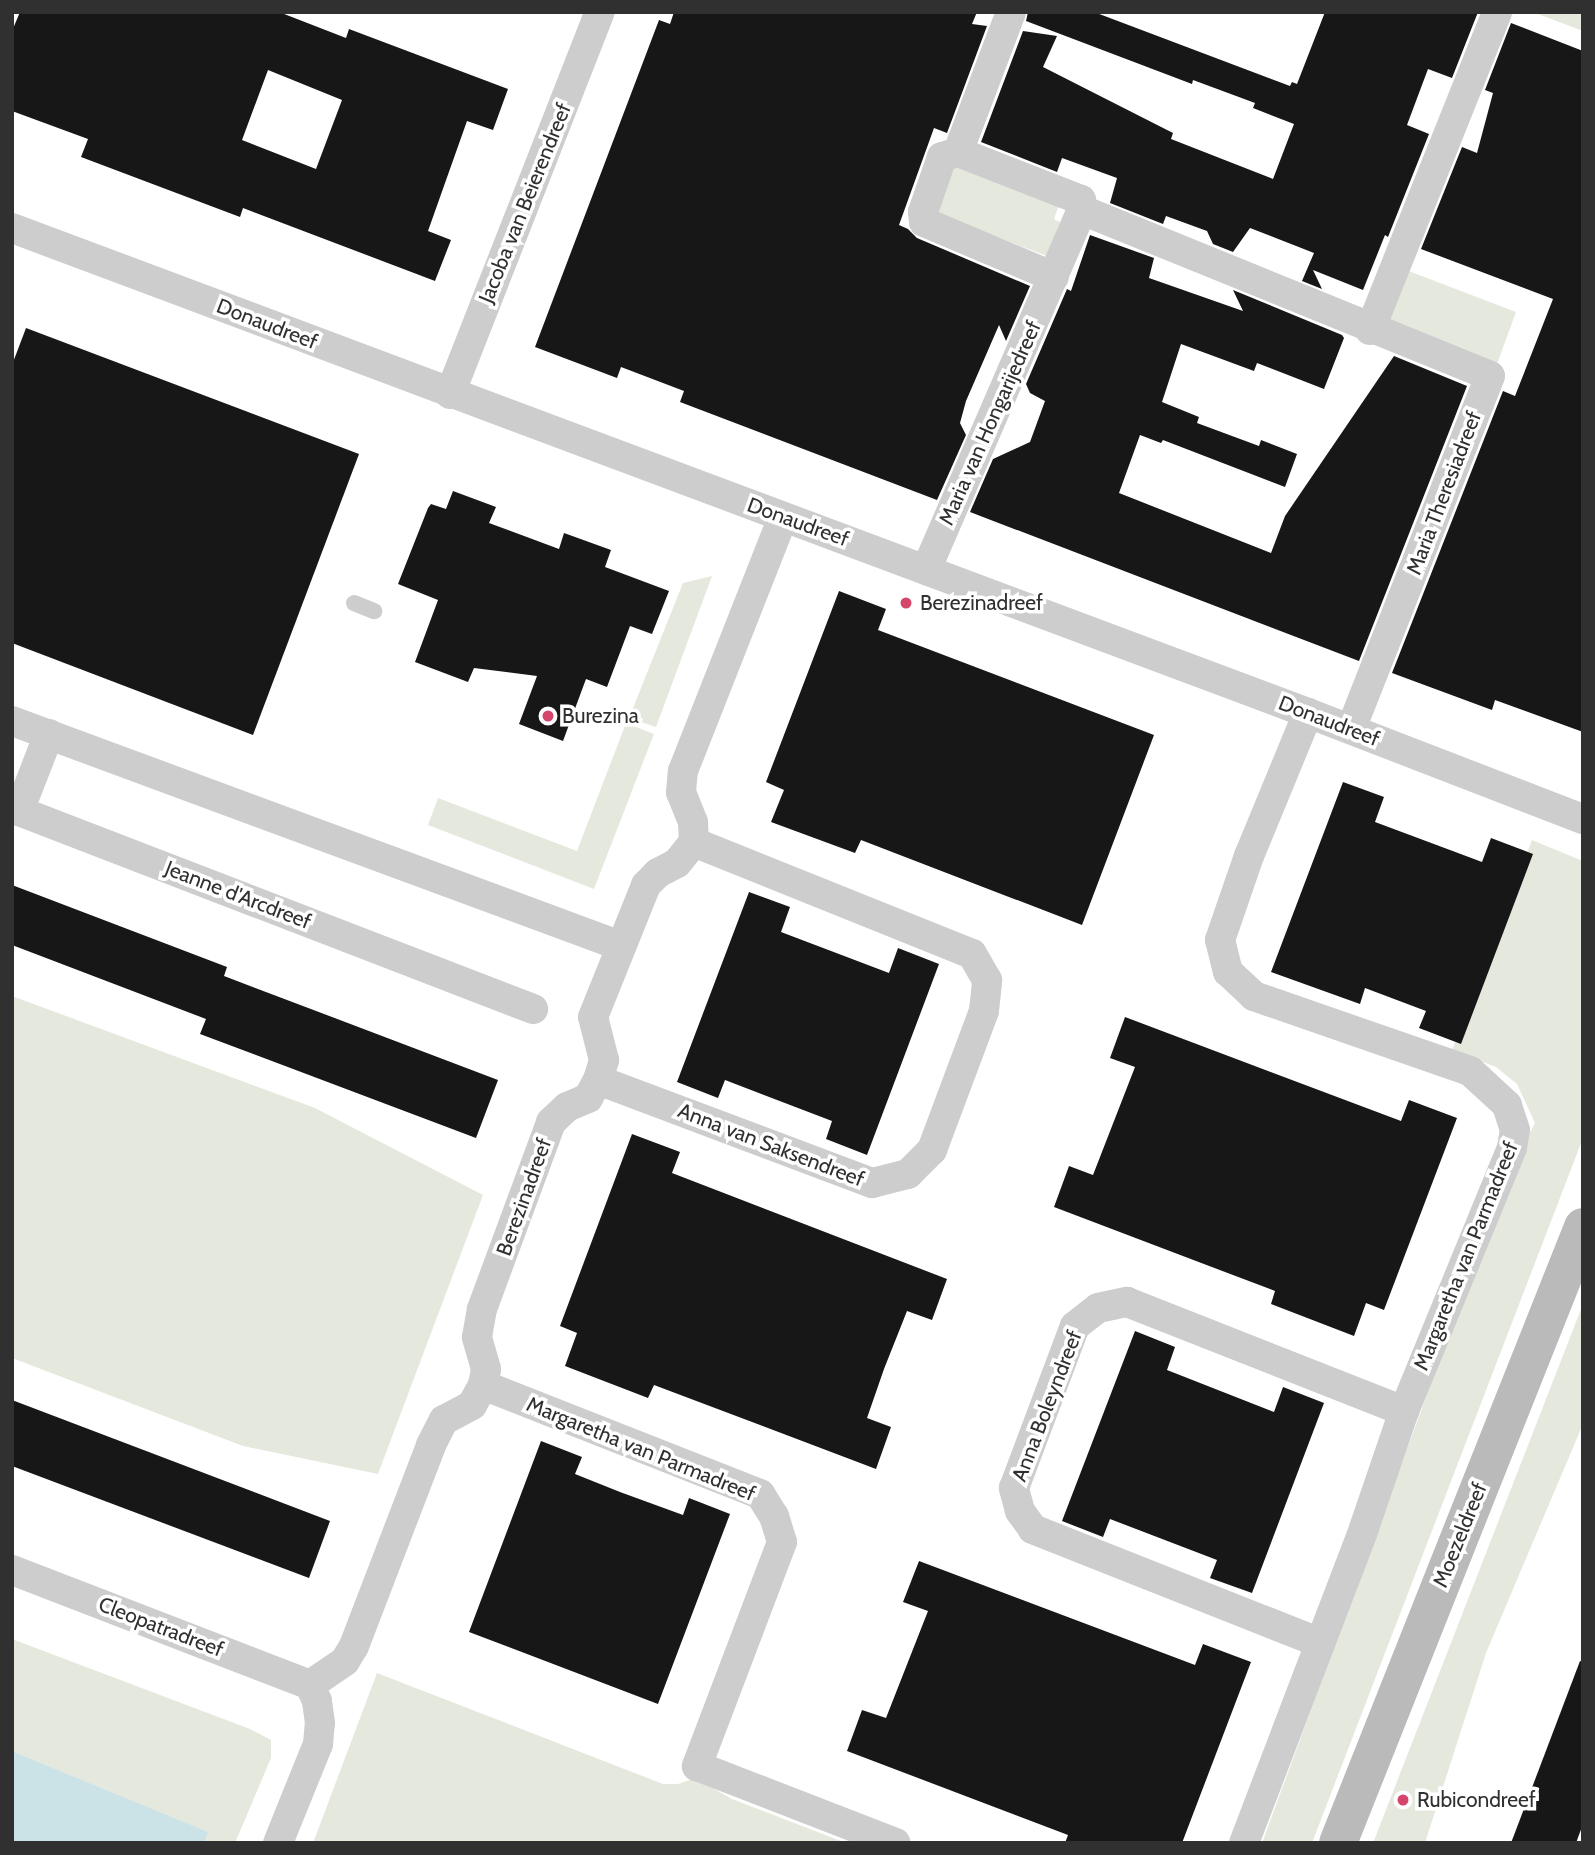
<!DOCTYPE html>
<html>
<head>
<meta charset="utf-8">
<style>
  body { margin:0 }
  #map { position:relative; width:1595px; height:1855px; overflow:hidden; background:#fff; font-family:Cabin,sans-serif }
  div>[style] { position:absolute }
  .green>* { inset:0; background:#e5e9dd }
  .water>* { inset:0; background:#cbe2e7 }
  .building>* { inset:0; background:#171717 }
  .lane>* { height:16px; margin:-8px; padding:0 8px; transform-origin:8px; border-radius:8px; background:#cdcdcd }
  .street>* { height:30px; margin:-15px; padding:0 15px; transform-origin:15px; border-radius:15px; background:#cdcdcd }
  .secondary>* { height:38px; margin:-19px; padding:0 19px; transform-origin:19px; border-radius:19px; background:#bababa }
  .dots>* { width:19px; height:19px; translate:-50% -50%; box-sizing:border-box; border:4px solid #fff; border-radius:50% }
  span { translate:-50% -50%; white-space:nowrap; text-align:center; line-height:1.15; -webkit-text-stroke:7px #fff; paint-order:stroke }
  .street-label { font-size:21px; color:#303030 }
  .poi-label { font-size:21px; color:#303030 }
  .left { translate:0 -50%; text-align:left }
  .frame { position:absolute; inset:0; border:14px solid #303030; pointer-events:none }
</style>
</head>
<body>
<div id="map">
  <div class="green">
    <div style="clip-path:polygon(1539px 12px,1583px 12px,1583px 31px,1538px 14px)"></div>
    <div style="clip-path:polygon(956px 162px,1060px 202px,1054px 219px,1060px 222px,1047px 256px,936px 214px)"></div>
    <div style="clip-path:polygon(1406px 270px,1516px 312px,1497px 364px,1386px 321px)"></div>
    <div style="clip-path:polygon(712px 576px,656px 727px,629px 718px,683px 583px)"></div>
    <div style="clip-path:polygon(626px 723px,654px 734px,594px 889px,428px 825px,438px 798px,577px 851px)"></div>
    <div style="clip-path:polygon(1532px 840px,1583px 861px,1583px 1138px,1312px 1843px,1262px 1843px,1463px 1297px,1517px 1157px,1535px 1123px,1517px 1084px,1496px 1067px,1452px 1050px)"></div>
    <div style="clip-path:polygon(12px 996px,315px 1108px,483px 1195px,378px 1474px,243px 1446px,12px 1358px)"></div>
    <div style="clip-path:polygon(1583px 1304px,1583px 1424px,1486px 1653px,1425px 1843px,1373px 1843px)"></div>
    <div style="clip-path:polygon(12px 1639px,250px 1729px,271px 1740px,271px 1758px,235px 1843px,204px 1843px,207px 1832px,12px 1751px)"></div>
    <div style="clip-path:polygon(377px 1673px,663px 1784px,678px 1784px,695px 1778px,732px 1799px,846px 1843px,313px 1843px)"></div>
  </div>
  <div class="water">
    <div style="clip-path:polygon(12px 1751px,208px 1832px,204px 1843px,12px 1843px)"></div>
  </div>
  <div class="building">
    <div style="clip-path:polygon(evenodd,20px 12px,279px 12px,346px 38px,349px 29px,508px 89px,493px 130px,467px 121px,428px 231px,451px 240px,435px 281px,243px 208px,240px 217px,81px 157px,88px 139px,12px 111px,12px 31px,20px 12px,268px 70px,342px 100px,316px 169px,242px 140px,268px 70px)"></div>
    <div style="clip-path:polygon(674px 12px,977px 12px,972px 24px,987px 26px,947px 133px,934px 128px,899px 225px,908px 229px,917px 238px,1030px 286px,1006px 341px,999px 325px,966px 401px,960px 423px,966px 435px,937px 500px,680px 402px,684px 391px,621px 367px,617px 378px,535px 347px,659px 20px,670px 24px)"></div>
    <div style="clip-path:polygon(1028px 12px,1094px 12px,1290px 86px,1292px 82px,1297px 84px,1325px 12px,1478px 12px,1452px 78px,1428px 69px,1407px 125px,1429px 134px,1388px 237px,1385px 235px,1363px 290px,1313px 270px,1322px 289px,1302px 281px,1314px 253px,1250px 228px,1233px 252px,1213px 244px,1207px 231px,1166px 216px,1163px 224px,1110px 203px,1117px 178px,1062px 158px,1057px 172px,981px 142px,1023px 31px,1057px 36px,1043px 67px,1173px 133px,1171px 139px,1273px 179px,1294px 124px,1253px 108px,1255px 103px,1193px 80px,1192px 84px,1026px 21px)"></div>
    <div style="clip-path:polygon(1511px 23px,1583px 51px,1583px 732px,1495px 700px,1492px 710px,1392px 673px,1503px 391px,1515px 396px,1553px 299px,1421px 249px,1462px 147px,1477px 153px,1493px 93px,1485px 90px)"></div>
    <div style="clip-path:polygon(1090px 235px,1154px 258px,1149px 278px,1243px 311px,1233px 290px,1342px 335px,1344px 338px,1324px 389px,1257px 363px,1254px 371px,1181px 344px,1162px 402px,1199px 417px,1197px 423px,1259px 446px,1261px 440px,1297px 454px,1285px 487px,1163px 440px,1161px 443px,1140px 435px,1119px 493px,1271px 553px,1285px 516px,1394px 356px,1467px 386px,1359px 661px,970px 512px,993px 459px,1030px 442px,1045px 401px,1030px 393px,1026px 384px,1067px 289px,1071px 291px)"></div>
    <div style="clip-path:polygon(26px 328px,359px 454px,253px 735px,12px 643px,12px 365px)"></div>
    <div style="clip-path:polygon(453px 491px,496px 507px,489px 523px,559px 549px,564px 533px,611px 550px,605px 567px,669px 591px,652px 634px,630px 626px,607px 687px,586px 679px,563px 741px,519px 724px,537px 676px,474px 668px,468px 682px,415px 662px,438px 600px,398px 584px,428px 508px,431px 504px,446px 509px)"></div>
    <div style="clip-path:polygon(839px 591px,886px 609px,878px 630px,1154px 735px,1082px 925px,861px 840px,855px 853px,771px 822px,784px 790px,766px 782px)"></div>
    <div style="clip-path:polygon(1343px 782px,1384px 797px,1375px 822px,1450px 850px,1482px 862px,1491px 838px,1533px 854px,1461px 1044px,1419px 1028px,1426px 1011px,1365px 988px,1360px 1004px,1271px 972px)"></div>
    <div style="clip-path:polygon(12px 885px,227px 967px,224px 976px,498px 1080px,476px 1138px,200px 1034px,206px 1019px,12px 945px)"></div>
    <div style="clip-path:polygon(749px 892px,790px 907px,781px 932px,889px 973px,898px 948px,939px 964px,867px 1155px,826px 1139px,832px 1121px,725px 1080px,718px 1098px,677px 1082px)"></div>
    <div style="clip-path:polygon(1125px 1017px,1401px 1121px,1409px 1100px,1457px 1118px,1384px 1310px,1366px 1303px,1354px 1336px,1271px 1304px,1275px 1291px,1054px 1207px,1069px 1166px,1093px 1175px,1135px 1067px,1110px 1058px)"></div>
    <div style="clip-path:polygon(632px 1134px,680px 1152px,672px 1173px,947px 1279px,932px 1320px,907px 1311px,884px 1369px,867px 1418px,891px 1427px,876px 1469px,654px 1385px,648px 1398px,565px 1366px,577px 1333px,560px 1326px)"></div>
    <div style="clip-path:polygon(1135px 1331px,1175px 1347px,1167px 1370px,1274px 1412px,1283px 1387px,1324px 1403px,1252px 1593px,1210px 1578px,1217px 1560px,1110px 1519px,1103px 1537px,1062px 1521px)"></div>
    <div style="clip-path:polygon(12px 1400px,330px 1521px,309px 1578px,12px 1466px)"></div>
    <div style="clip-path:polygon(541px 1441px,582px 1457px,575px 1474px,620px 1492px,683px 1515px,689px 1498px,730px 1514px,658px 1704px,469px 1632px)"></div>
    <div style="clip-path:polygon(919px 1561px,1195px 1665px,1203px 1644px,1251px 1662px,1182px 1843px,1065px 1843px,1068px 1835px,847px 1751px,862px 1710px,886px 1718px,928px 1611px,903px 1602px)"></div>
    <div style="clip-path:polygon(1580px 1661px,1583px 1662px,1583px 1824px,1576px 1843px,1511px 1843px)"></div>
  </div>
  <div class="lane">
    <div style="left:354px;top:603px;width:22px;rotate:22deg"></div>
  </div>
  <div class="street">
    <div style="left:1011px;top:12px;width:150px;rotate:110.7deg"></div>
    <div style="left:958px;top:152px;width:17px;rotate:163deg"></div>
    <div style="left:942px;top:157px;width:58px;rotate:109.1deg"></div>
    <div style="left:923px;top:212px;width:10px;rotate:84deg"></div>
    <div style="left:924px;top:222px;width:141px;rotate:22.9deg"></div>
    <div style="left:958px;top:152px;width:132px;rotate:21.3deg"></div>
    <div style="left:1081px;top:200px;width:10px;rotate:84deg"></div>
    <div style="left:1082px;top:210px;width:440px;rotate:22.1deg"></div>
    <div style="left:1490px;top:376px;width:379px;rotate:111.5deg"></div>
    <div style="left:12px;top:228px;width:1384px;rotate:20.52deg"></div>
    <div style="left:1308px;top:713px;width:295px;rotate:21.1deg"></div>
    <div style="left:1370px;top:330px;width:342px;rotate:-68.2deg"></div>
    <div style="left:450px;top:394px;width:410px;rotate:-68.6deg"></div>
    <div style="left:926px;top:570px;width:392px;rotate:-66.6deg"></div>
    <div style="left:12px;top:721px;width:649px;rotate:20.28deg"></div>
    <div style="left:49px;top:734px;width:83px;rotate:111.3deg"></div>
    <div style="left:19px;top:811px;width:551px;rotate:21.07deg"></div>
    <div style="left:598px;top:1080px;width:293px;rotate:20.6deg"></div>
    <div style="left:872px;top:1183px;width:37px;rotate:-14deg"></div>
    <div style="left:908px;top:1174px;width:34px;rotate:-45deg"></div>
    <div style="left:932px;top:1150px;width:148px;rotate:-69.5deg"></div>
    <div style="left:984px;top:1011px;width:31px;rotate:-84deg"></div>
    <div style="left:987px;top:980px;width:30px;rotate:-120deg"></div>
    <div style="left:972px;top:954px;width:300px;rotate:-158.1deg"></div>
    <div style="left:483px;top:1385px;width:298px;rotate:21.5deg"></div>
    <div style="left:760px;top:1494px;width:26px;rotate:58deg"></div>
    <div style="left:774px;top:1516px;width:27px;rotate:73deg"></div>
    <div style="left:782px;top:1542px;width:240px;rotate:110.8deg"></div>
    <div style="left:697px;top:1766px;width:213px;rotate:21.2deg"></div>
    <div style="left:12px;top:1570px;width:319px;rotate:21.1deg"></div>
    <div style="left:1318px;top:1642px;width:307px;rotate:-158.4deg"></div>
    <div style="left:1033px;top:1529px;width:22px;rotate:-126deg"></div>
    <div style="left:1020px;top:1511px;width:24px;rotate:-105deg"></div>
    <div style="left:1014px;top:1488px;width:173px;rotate:-69.4deg"></div>
    <div style="left:1075px;top:1326px;width:29px;rotate:-38deg"></div>
    <div style="left:1098px;top:1308px;width:30px;rotate:-12deg"></div>
    <div style="left:1127px;top:1302px;width:298px;rotate:21.5deg"></div>
    <div style="left:278px;top:1843px;width:107px;rotate:-68deg"></div>
    <div style="left:318px;top:1744px;width:21px;rotate:-85deg"></div>
    <div style="left:320px;top:1723px;width:22px;rotate:-98deg"></div>
    <div style="left:317px;top:1701px;width:17px;rotate:-114deg"></div>
    <div style="left:310px;top:1685px;width:42px;rotate:-34.4deg"></div>
    <div style="left:345px;top:1661px;width:17px;rotate:-59deg"></div>
    <div style="left:354px;top:1646px;width:215px;rotate:-69deg"></div>
    <div style="left:431px;top:1445px;width:28px;rotate:-63deg"></div>
    <div style="left:444px;top:1420px;width:32px;rotate:-28deg"></div>
    <div style="left:472px;top:1405px;width:23px;rotate:-61deg"></div>
    <div style="left:483px;top:1385px;width:16px;rotate:-79deg"></div>
    <div style="left:486px;top:1369px;width:33px;rotate:-106deg"></div>
    <div style="left:477px;top:1337px;width:28px;rotate:-80deg"></div>
    <div style="left:482px;top:1309px;width:199px;rotate:-69.7deg"></div>
    <div style="left:551px;top:1122px;width:22px;rotate:-43deg"></div>
    <div style="left:567px;top:1107px;width:23px;rotate:-23deg"></div>
    <div style="left:588px;top:1098px;width:21px;rotate:-61deg"></div>
    <div style="left:598px;top:1080px;width:21px;rotate:-73deg"></div>
    <div style="left:604px;top:1060px;width:44px;rotate:-104.3deg"></div>
    <div style="left:593px;top:1017px;width:142px;rotate:-68.1deg"></div>
    <div style="left:646px;top:885px;width:17px;rotate:-45deg"></div>
    <div style="left:658px;top:873px;width:21px;rotate:-28deg"></div>
    <div style="left:677px;top:863px;width:27px;rotate:-51deg"></div>
    <div style="left:694px;top:842px;width:20px;rotate:-93deg"></div>
    <div style="left:693px;top:822px;width:32px;rotate:-112deg"></div>
    <div style="left:681px;top:792px;width:21px;rotate:-85deg"></div>
    <div style="left:683px;top:771px;width:273px;rotate:-68.5deg"></div>
    <div style="left:1244px;top:1843px;width:337px;rotate:-69.1deg"></div>
    <div style="left:1364px;top:1528px;width:124px;rotate:-71.1deg"></div>
    <div style="left:1404px;top:1411px;width:284px;rotate:-67.7deg"></div>
    <div style="left:1512px;top:1148px;width:18px;rotate:-81deg"></div>
    <div style="left:1515px;top:1130px;width:26px;rotate:-108deg"></div>
    <div style="left:1507px;top:1105px;width:50px;rotate:-137.4deg"></div>
    <div style="left:1470px;top:1071px;width:229px;rotate:-160.9deg"></div>
    <div style="left:1254px;top:996px;width:35px;rotate:-137deg"></div>
    <div style="left:1228px;top:972px;width:33px;rotate:-104deg"></div>
    <div style="left:1220px;top:940px;width:89px;rotate:-71deg"></div>
    <div style="left:1249px;top:856px;width:155px;rotate:-67.6deg"></div>
  </div>
  <div class="secondary">
    <div style="left:1338px;top:1843px;width:663px;rotate:-68.31deg"></div>
  </div>
  <div class="dots">
    <div style="left:906px;top:603px;background:#d4466b"></div>
    <div style="left:548px;top:716px;background:#d4466b"></div>
    <div style="left:1403px;top:1800px;background:#d4466b"></div>
  </div>
  <div class="street-label">
    <span style="left:525px;top:203px;rotate:-68deg">Jacoba van Beierendreef</span>
    <span style="left:267px;top:324px;rotate:21deg">Donaudreef</span>
    <span style="left:990px;top:423px;rotate:-66deg">Maria van Hongarijedreef</span>
    <span style="left:1444px;top:493px;rotate:-69deg">Maria Theresiadreef</span>
    <span style="left:798px;top:522px;rotate:20deg">Donaudreef</span>
    <span style="left:1329px;top:721px;rotate:21deg">Donaudreef</span>
    <span style="left:238px;top:895px;rotate:21deg">Jeanne d'Arcdreef</span>
    <span style="left:771px;top:1145px;rotate:21deg">Anna van Saksendreef</span>
    <span style="left:524px;top:1197px;rotate:-70deg">Berezinadreef</span>
    <span style="left:1466px;top:1256px;rotate:-68deg">Margaretha van Parmadreef</span>
    <span style="left:1047px;top:1406px;rotate:-69deg">Anna Boleyndreef</span>
    <span style="left:641px;top:1449px;rotate:22deg">Margaretha van Parmadreef</span>
    <span style="left:1460px;top:1535px;rotate:-68deg">Moezeldreef</span>
    <span style="left:161px;top:1627px;rotate:21deg">Cleopatradreef</span>
  </div>
  <div class="poi-label">
    <span class="left" style="left:920px;top:603px">Berezinadreef</span>
    <span class="left" style="left:562px;top:716px">Burezina</span>
    <span class="left" style="left:1417px;top:1800px">Rubicondreef</span>
  </div>
  <div class="frame"></div>
</div>
</body>
</html>
